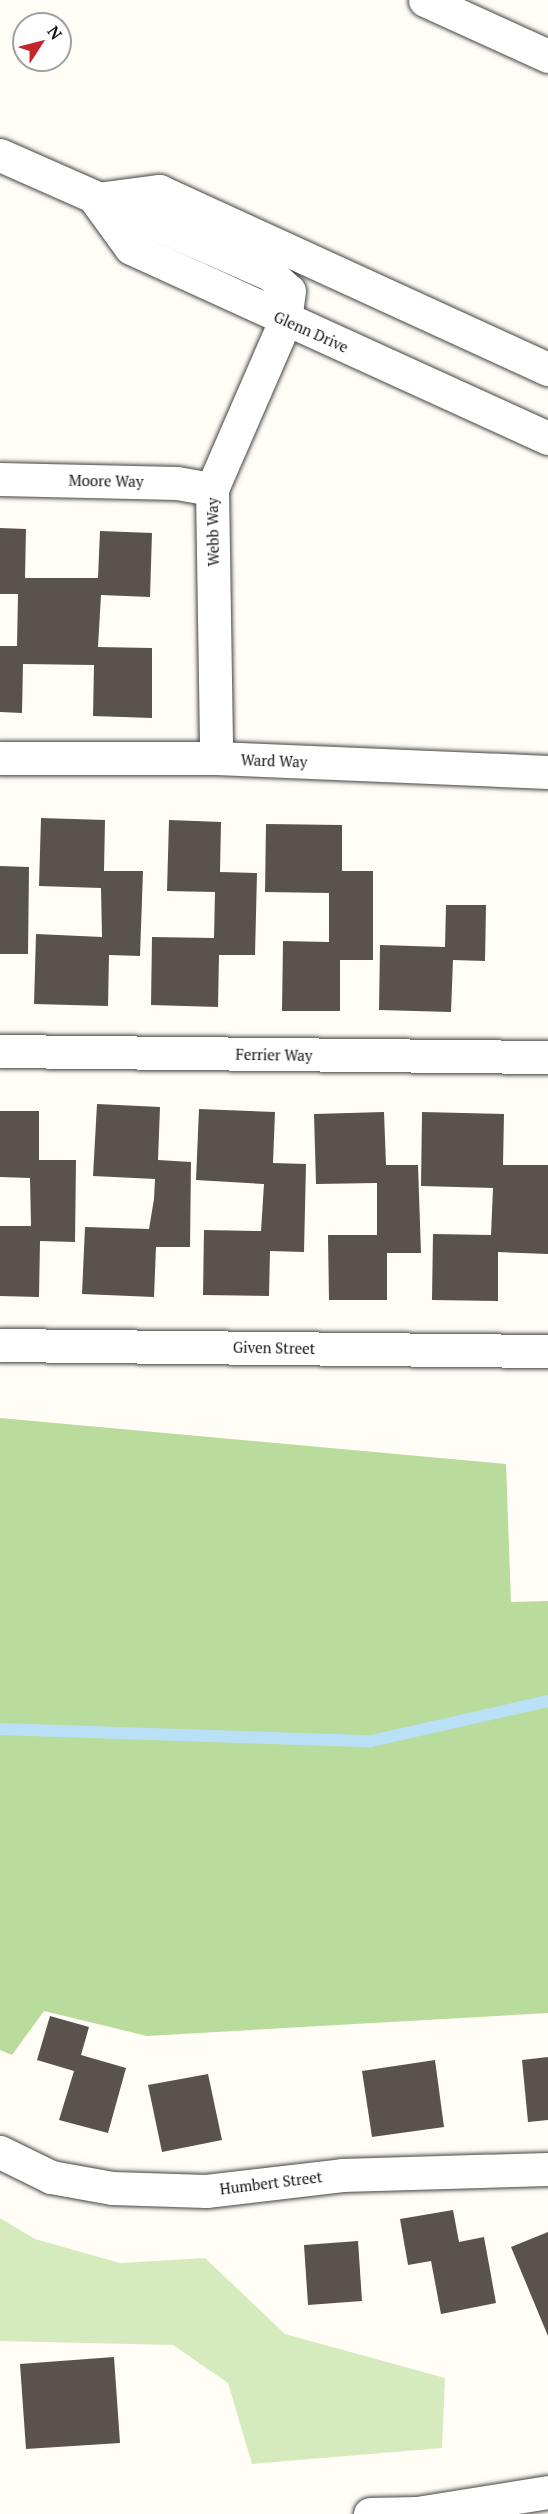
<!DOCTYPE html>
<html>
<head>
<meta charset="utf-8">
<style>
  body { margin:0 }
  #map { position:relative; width:548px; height:2514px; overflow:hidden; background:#fffdf5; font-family:"PT Serif",serif }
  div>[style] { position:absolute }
  .green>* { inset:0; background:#d5ebbd }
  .forest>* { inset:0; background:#b9dc9c }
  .stream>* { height:12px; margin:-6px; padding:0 6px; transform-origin:6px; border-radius:6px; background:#b9e0f7 }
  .building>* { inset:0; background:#5a524d }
  .roads { filter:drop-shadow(0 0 2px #444) drop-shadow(0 0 2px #444) }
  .minor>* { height:33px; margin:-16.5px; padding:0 16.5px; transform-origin:16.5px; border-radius:16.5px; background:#fff }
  span { translate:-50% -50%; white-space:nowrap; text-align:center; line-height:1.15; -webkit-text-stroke:6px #fff; paint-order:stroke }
  .street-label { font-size:15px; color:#111 }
  .north { position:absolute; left:12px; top:12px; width:60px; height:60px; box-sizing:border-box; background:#fff; border:2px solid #a0a0a0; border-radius:50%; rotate:54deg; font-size:16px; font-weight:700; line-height:24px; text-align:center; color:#111 }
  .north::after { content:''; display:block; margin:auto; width:21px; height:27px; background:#c4262e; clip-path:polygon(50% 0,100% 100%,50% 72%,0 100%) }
</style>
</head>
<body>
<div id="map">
  <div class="green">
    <div style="clip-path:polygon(0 2218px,35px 2239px,120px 2263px,205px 2258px,285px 2334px,445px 2378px,442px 2448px,252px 2464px,228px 2383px,173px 2345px,0 2341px)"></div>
  </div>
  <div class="forest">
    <div style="clip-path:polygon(0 1418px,506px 1464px,511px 1602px,548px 1601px,548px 2013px,147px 2036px,44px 2011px,12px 2055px,0 2050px)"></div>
  </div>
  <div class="stream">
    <div style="left:0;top:1729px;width:371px;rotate:1.9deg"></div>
    <div style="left:371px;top:1741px;width:181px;rotate:-12.7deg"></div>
  </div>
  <div class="building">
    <div style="clip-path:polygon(0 528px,26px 529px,25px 578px,98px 578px,100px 531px,152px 533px,150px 597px,101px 595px,98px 647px,152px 648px,152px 718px,93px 716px,94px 665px,23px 664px,22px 713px,0 712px,0 646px,17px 646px,18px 594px,0 594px)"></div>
    <div style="clip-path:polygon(41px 818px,105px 820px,104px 871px,143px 871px,140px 956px,109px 955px,108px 1006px,34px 1004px,36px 934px,102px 937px,101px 888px,39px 886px)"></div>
    <div style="clip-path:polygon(169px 820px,221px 822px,220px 872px,257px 873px,255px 955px,219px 955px,218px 1007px,151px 1005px,152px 937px,214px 938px,215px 892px,167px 891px)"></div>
    <div style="clip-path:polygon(266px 824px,342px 825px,342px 871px,373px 871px,373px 960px,340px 960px,340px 1011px,282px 1011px,283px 941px,329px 942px,329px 893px,265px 892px)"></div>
    <div style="clip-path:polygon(0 866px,29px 867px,28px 954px,0 954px)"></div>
    <div style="clip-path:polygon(446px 905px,486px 905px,485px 961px,453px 960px,451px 1012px,379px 1010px,380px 945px,445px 947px)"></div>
    <div style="clip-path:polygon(97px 1104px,160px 1107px,158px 1160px,191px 1162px,190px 1247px,156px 1247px,154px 1297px,82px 1294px,85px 1227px,149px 1229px,154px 1199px,155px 1179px,93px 1176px)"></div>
    <div style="clip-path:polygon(199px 1109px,275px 1112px,273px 1163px,306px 1164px,304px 1252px,270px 1251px,269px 1296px,203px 1295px,204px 1230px,261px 1231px,264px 1184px,196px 1180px)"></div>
    <div style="clip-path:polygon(0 1111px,39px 1111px,39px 1160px,76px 1160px,75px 1242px,40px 1241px,39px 1297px,0 1296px,0 1226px,31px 1226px,30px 1178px,0 1177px)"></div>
    <div style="clip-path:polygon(384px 1112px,386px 1165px,418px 1165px,421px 1253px,387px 1253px,387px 1300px,329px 1300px,328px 1235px,377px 1235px,377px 1183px,316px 1184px,314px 1114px)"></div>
    <div style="clip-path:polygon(422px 1112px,504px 1114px,503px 1165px,548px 1165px,548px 1254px,498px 1252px,498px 1301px,432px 1300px,433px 1234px,491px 1235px,493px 1188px,421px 1186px)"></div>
    <div style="clip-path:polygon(50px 2016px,89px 2027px,81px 2055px,126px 2068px,108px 2133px,59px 2120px,74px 2071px,37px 2060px)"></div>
    <div style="clip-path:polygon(548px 2057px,548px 2120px,528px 2122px,522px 2060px)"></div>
    <div style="clip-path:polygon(435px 2060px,444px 2127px,372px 2137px,362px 2071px)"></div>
    <div style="clip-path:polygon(208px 2074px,222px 2140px,162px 2152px,148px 2085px)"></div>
    <div style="clip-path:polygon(453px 2210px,459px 2242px,484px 2237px,496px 2303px,441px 2314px,431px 2261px,408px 2265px,400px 2219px)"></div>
    <div style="clip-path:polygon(548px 2232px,548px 2336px,511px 2247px)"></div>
    <div style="clip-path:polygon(358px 2241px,362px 2301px,308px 2305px,304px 2245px)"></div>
    <div style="clip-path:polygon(114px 2357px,120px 2443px,26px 2449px,20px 2364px)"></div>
  </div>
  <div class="roads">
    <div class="minor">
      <div style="left:425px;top:0;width:135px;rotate:24.5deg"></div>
      <div style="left:0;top:155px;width:295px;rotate:23.8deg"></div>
      <div style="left:270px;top:274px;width:25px;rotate:42deg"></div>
      <div style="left:289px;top:291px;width:30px;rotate:98deg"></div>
      <div style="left:285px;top:321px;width:183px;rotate:113.5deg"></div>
      <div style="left:212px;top:489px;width:269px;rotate:89.1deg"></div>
      <div style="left:97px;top:199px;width:63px;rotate:-7.4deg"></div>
      <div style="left:159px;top:191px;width:428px;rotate:24.6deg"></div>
      <div style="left:96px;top:200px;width:59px;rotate:53.9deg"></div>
      <div style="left:131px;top:248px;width:458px;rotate:24.5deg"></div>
      <div style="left:0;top:479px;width:177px;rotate:1.3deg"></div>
      <div style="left:177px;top:483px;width:36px;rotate:10deg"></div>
      <div style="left:0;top:758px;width:216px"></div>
      <div style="left:216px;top:758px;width:332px;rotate:2.4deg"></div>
      <div style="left:0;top:1051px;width:548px;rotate:0.63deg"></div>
      <div style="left:0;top:1345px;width:548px;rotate:0.63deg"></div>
      <div style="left:0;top:2152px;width:57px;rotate:26.1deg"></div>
      <div style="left:51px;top:2177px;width:62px;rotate:10.2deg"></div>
      <div style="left:112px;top:2188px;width:94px;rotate:1.8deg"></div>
      <div style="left:206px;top:2191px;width:137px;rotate:-6.7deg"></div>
      <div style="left:342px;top:2175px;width:206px;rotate:-1.7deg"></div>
      <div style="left:370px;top:2514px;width:47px;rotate:-1.2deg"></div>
      <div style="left:417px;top:2513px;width:133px;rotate:-9.1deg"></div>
    </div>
  </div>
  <div class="street-label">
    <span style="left:311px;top:332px;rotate:24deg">Glenn Drive</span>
    <span style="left:106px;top:481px;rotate:1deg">Moore Way</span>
    <span style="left:213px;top:532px;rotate:-91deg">Webb Way</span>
    <span style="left:274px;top:761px;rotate:2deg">Ward Way</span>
    <span style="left:274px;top:1055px;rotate:1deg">Ferrier Way</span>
    <span style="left:274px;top:1348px;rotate:1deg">Given Street</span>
    <span style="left:271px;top:2183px;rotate:-7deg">Humbert Street</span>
  </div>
  <div class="north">N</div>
</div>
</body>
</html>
